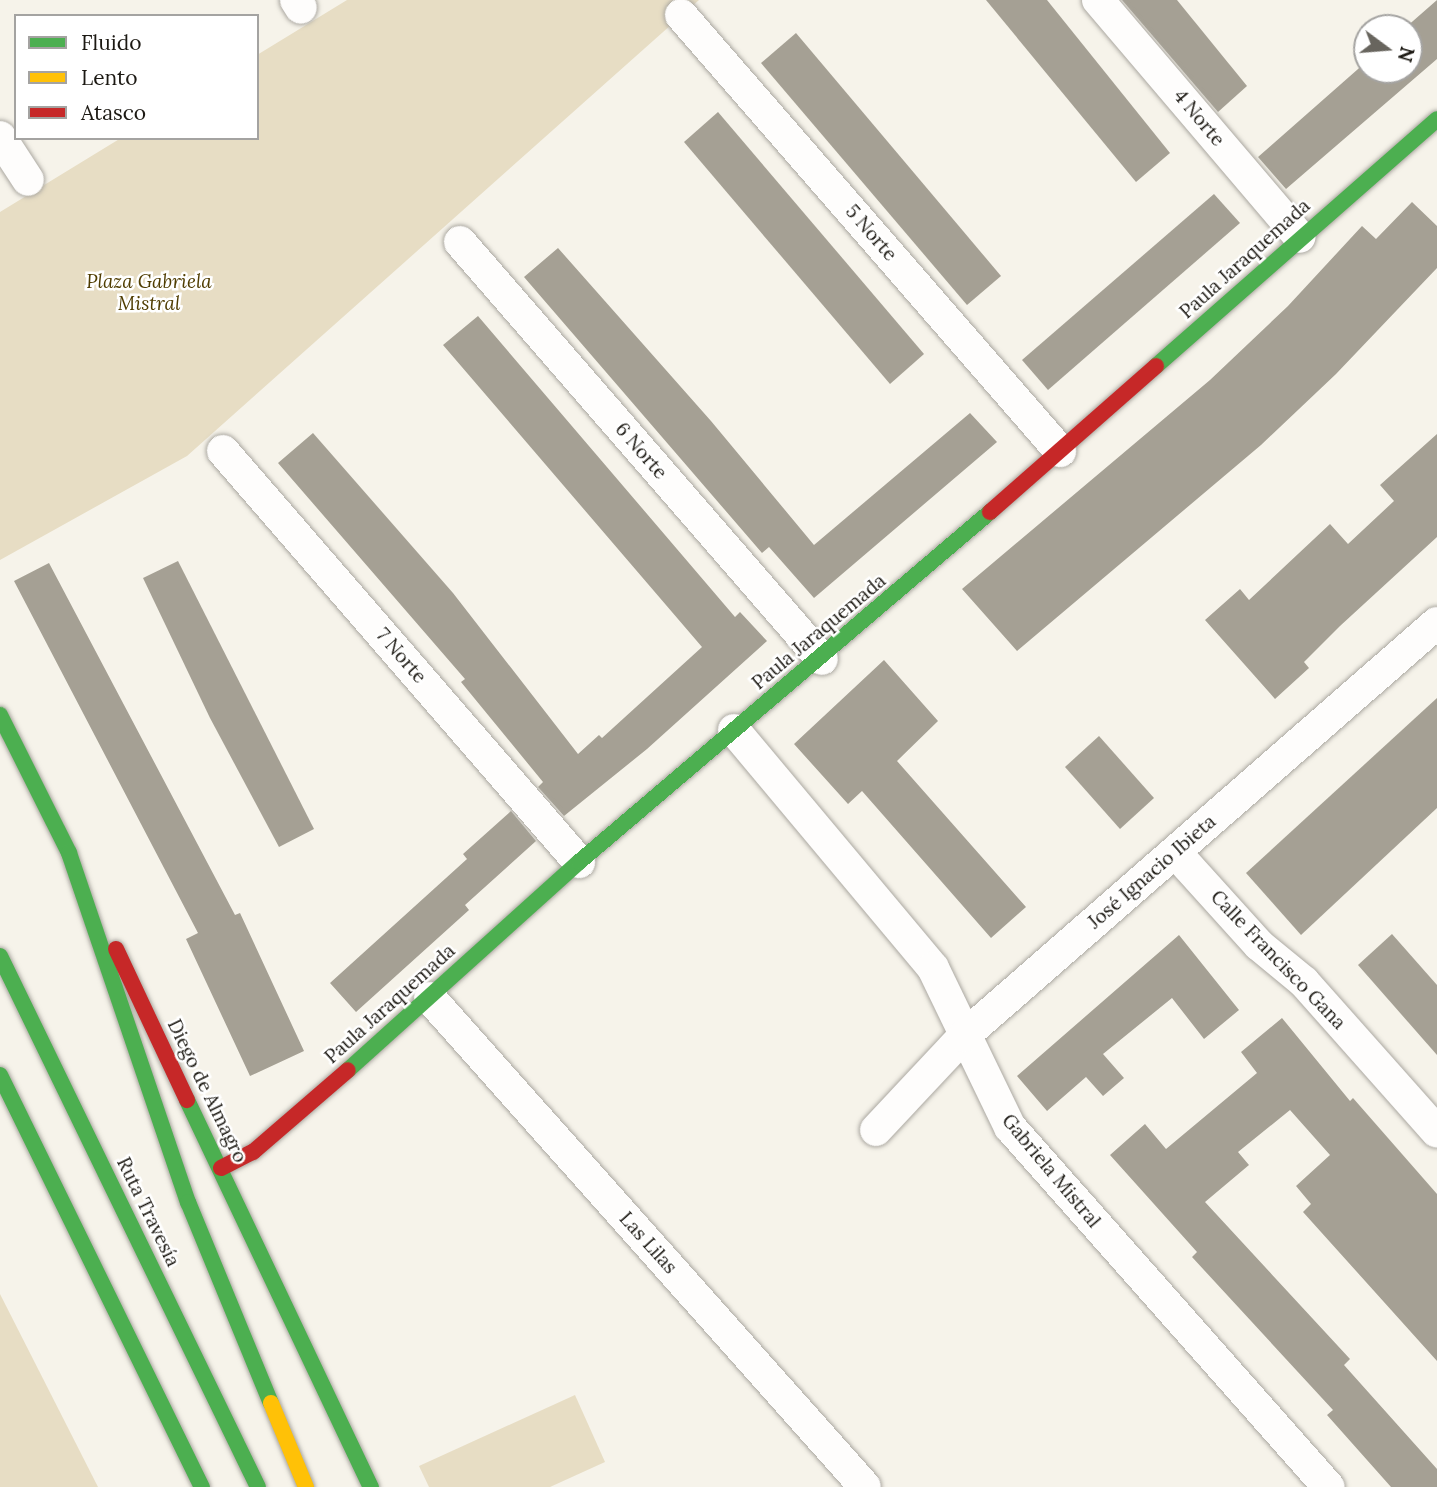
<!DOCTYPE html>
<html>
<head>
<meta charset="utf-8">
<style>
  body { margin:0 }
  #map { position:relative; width:1437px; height:1487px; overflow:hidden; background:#f6f3ea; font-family:Lora,serif }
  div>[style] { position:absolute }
  .green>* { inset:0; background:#e7ddc4 }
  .building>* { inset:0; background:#a5a094 }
  .roads { filter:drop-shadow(0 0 2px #aba8a1) drop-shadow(0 0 2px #aba8a1) }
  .street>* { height:32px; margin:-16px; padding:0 16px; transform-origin:16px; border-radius:16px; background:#fefdfc }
  .fast>* { height:16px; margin:-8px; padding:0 8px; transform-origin:8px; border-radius:8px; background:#4caf50 }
  .slow>* { height:16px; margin:-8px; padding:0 8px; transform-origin:8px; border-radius:8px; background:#ffc107 }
  .jam>* { height:16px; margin:-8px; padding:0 8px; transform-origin:8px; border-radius:8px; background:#c62828 }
  span { translate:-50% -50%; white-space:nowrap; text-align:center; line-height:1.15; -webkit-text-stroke:5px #fff; paint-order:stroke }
  .street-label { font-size:19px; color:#1c1913 }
  .park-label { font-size:19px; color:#4f3c00; font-style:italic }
  .legend { position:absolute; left:14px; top:14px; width:245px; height:126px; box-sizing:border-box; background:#fff; border:2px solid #a4a3a1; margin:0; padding:9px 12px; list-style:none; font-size:21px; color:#1c1913 }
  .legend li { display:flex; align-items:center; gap:14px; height:35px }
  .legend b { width:35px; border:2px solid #a4a3a1 }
  .north { position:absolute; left:1353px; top:14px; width:70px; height:70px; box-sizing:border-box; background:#fff; border:2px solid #a4a3a1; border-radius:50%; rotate:106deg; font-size:19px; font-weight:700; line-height:28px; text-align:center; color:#1c1913 }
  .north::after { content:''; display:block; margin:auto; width:24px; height:32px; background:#68655e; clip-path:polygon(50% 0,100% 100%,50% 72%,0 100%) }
</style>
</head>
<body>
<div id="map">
  <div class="green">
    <div style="clip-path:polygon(347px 0,699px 0,187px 456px,0 560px,0 212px,121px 138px,257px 138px,257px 55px)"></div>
    <div style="clip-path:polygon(0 1294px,98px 1487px,0 1487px)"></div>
    <div style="clip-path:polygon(575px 1395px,605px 1462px,550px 1487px,429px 1487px,419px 1466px)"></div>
  </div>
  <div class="building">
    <div style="clip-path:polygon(986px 0,1047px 0,1170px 153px,1136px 182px)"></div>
    <div style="clip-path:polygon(1122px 0,1177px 0,1247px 86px,1218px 112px)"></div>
    <div style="clip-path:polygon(1437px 0,1437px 59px,1286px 189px,1258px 157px,1366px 62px,1367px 70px,1409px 70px,1409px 28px,1405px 28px)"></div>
    <div style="clip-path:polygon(796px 33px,1001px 276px,967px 305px,761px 63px)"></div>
    <div style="clip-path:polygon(718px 112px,924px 354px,890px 384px,684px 142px)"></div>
    <div style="clip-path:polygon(1214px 194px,1240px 223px,1048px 390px,1022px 360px)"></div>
    <div style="clip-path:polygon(1412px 202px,1437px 226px,1437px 268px,1336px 374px,1261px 445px,1017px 651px,962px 589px,1210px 380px,1288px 306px,1362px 226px,1376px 239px)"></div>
    <div style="clip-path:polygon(558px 248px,711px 421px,814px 545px,970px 413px,997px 442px,814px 598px,769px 547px,762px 553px,524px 277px)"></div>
    <div style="clip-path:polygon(478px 316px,735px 617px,740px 612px,767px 641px,647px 749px,564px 816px,538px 787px,543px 782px,461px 682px,465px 679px,278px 463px,313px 433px,453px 593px,578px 754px,599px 735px,602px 738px,702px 647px,443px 345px)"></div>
    <div style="clip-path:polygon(1437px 434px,1437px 537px,1340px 626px,1304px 662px,1309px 668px,1275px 699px,1205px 620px,1240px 589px,1249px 600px,1330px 524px,1348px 544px,1394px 501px,1380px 485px)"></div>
    <div style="clip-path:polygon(178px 561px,314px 829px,279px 847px,210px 718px,143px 578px)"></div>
    <div style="clip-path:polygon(49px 563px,235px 915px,240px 913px,304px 1051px,250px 1076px,186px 939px,198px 933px,14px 581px)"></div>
    <div style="clip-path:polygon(884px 660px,938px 721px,897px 761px,1026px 907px,991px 938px,862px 791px,848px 804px,794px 744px)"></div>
    <div style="clip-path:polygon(1437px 698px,1437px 808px,1301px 935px,1246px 873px)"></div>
    <div style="clip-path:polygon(1099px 736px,1154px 798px,1120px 829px,1065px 767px)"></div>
    <div style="clip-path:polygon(511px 811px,536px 841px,465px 905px,469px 910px,356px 1012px,330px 983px,467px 859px,463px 854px)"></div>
    <div style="clip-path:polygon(1392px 934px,1437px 985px,1437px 1055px,1358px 965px)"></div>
    <div style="clip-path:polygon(1179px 935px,1239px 1010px,1204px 1039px,1172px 998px,1103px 1054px,1124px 1078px,1103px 1096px,1086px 1077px,1047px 1111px,1017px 1076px)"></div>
    <div style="clip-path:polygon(1282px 1018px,1350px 1101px,1353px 1098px,1437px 1194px,1437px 1361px,1303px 1212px,1311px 1204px,1296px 1186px,1330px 1155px,1290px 1110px,1238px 1152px,1249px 1165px,1205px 1202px,1350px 1359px,1344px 1365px,1437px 1469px,1437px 1487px,1391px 1487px,1327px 1415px,1333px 1410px,1192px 1257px,1197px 1252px,1110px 1155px,1145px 1124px,1166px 1149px,1257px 1073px,1241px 1052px)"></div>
  </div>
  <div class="roads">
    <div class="street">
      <div style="left:296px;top:0;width:9px;rotate:58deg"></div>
      <div style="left:1098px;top:0;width:311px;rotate:49.6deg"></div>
      <div style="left:681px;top:15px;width:578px;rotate:49deg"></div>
      <div style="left:0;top:137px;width:51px;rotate:56.9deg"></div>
      <div style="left:460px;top:242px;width:552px;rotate:49.04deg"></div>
      <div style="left:223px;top:451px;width:544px;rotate:49.1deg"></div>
      <div style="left:734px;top:730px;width:310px;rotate:50.1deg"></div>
      <div style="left:933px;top:968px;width:177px;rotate:64.2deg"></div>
      <div style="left:1010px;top:1127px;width:481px;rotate:48.5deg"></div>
      <div style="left:1175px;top:852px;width:125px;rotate:47.9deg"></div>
      <div style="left:1259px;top:945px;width:58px;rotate:39.4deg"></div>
      <div style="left:1304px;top:982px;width:200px;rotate:48.4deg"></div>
      <div style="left:430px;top:998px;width:654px;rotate:48.34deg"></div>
      <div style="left:876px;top:1130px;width:129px;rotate:-46.9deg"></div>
      <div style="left:964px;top:1036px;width:628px;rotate:-41.13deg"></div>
    </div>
    <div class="fast">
      <div style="left:1156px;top:366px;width:374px;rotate:-41.3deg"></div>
      <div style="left:0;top:715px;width:154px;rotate:63.4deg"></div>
      <div style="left:69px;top:853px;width:369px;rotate:71.2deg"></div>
      <div style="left:188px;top:1202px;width:217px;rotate:67.6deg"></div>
      <div style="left:0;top:956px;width:590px;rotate:64.09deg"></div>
      <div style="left:348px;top:1070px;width:311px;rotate:-42deg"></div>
      <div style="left:579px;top:862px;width:540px;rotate:-40.42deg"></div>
      <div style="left:0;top:1075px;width:459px;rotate:63.9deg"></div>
      <div style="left:187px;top:1100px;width:429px;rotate:64.6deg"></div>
    </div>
    <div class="slow">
      <div style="left:271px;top:1403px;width:91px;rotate:67.4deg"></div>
    </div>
    <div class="jam">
      <div style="left:990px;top:512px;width:221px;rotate:-41.3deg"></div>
      <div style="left:116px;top:949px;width:167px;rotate:64.8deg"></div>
      <div style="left:221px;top:1168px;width:36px;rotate:-27deg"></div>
      <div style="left:253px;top:1152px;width:125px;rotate:-40.8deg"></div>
    </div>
  </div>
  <div class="street-label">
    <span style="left:1199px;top:118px;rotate:50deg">4 Norte</span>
    <span style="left:871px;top:233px;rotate:49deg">5 Norte</span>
    <span style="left:1245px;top:259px;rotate:-42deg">Paula Jaraquemada</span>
    <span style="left:641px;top:451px;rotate:49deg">6 Norte</span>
    <span style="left:819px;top:632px;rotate:-40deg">Paula Jaraquemada</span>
    <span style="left:401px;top:656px;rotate:49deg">7 Norte</span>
    <span style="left:1152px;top:872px;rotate:-41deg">José Ignacio Ibieta</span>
    <span style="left:1278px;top:960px;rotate:46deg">Calle Francisco Gana</span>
    <span style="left:390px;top:1004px;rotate:-42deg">Paula Jaraquemada</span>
    <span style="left:207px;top:1091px;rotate:64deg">Diego de Almagro</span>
    <span style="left:1051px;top:1171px;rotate:50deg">Gabriela Mistral</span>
    <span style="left:148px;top:1212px;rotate:64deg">Ruta Travesía</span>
    <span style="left:648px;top:1243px;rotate:48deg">Las Lilas</span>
  </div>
  <div class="park-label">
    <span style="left:149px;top:293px">Plaza Gabriela<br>Mistral</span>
  </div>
  <ul class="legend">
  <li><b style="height:9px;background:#4caf50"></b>Fluido</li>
  <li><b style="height:9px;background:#ffc107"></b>Lento</li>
  <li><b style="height:9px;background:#c62828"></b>Atasco</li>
  </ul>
  <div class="north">N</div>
</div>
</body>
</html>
